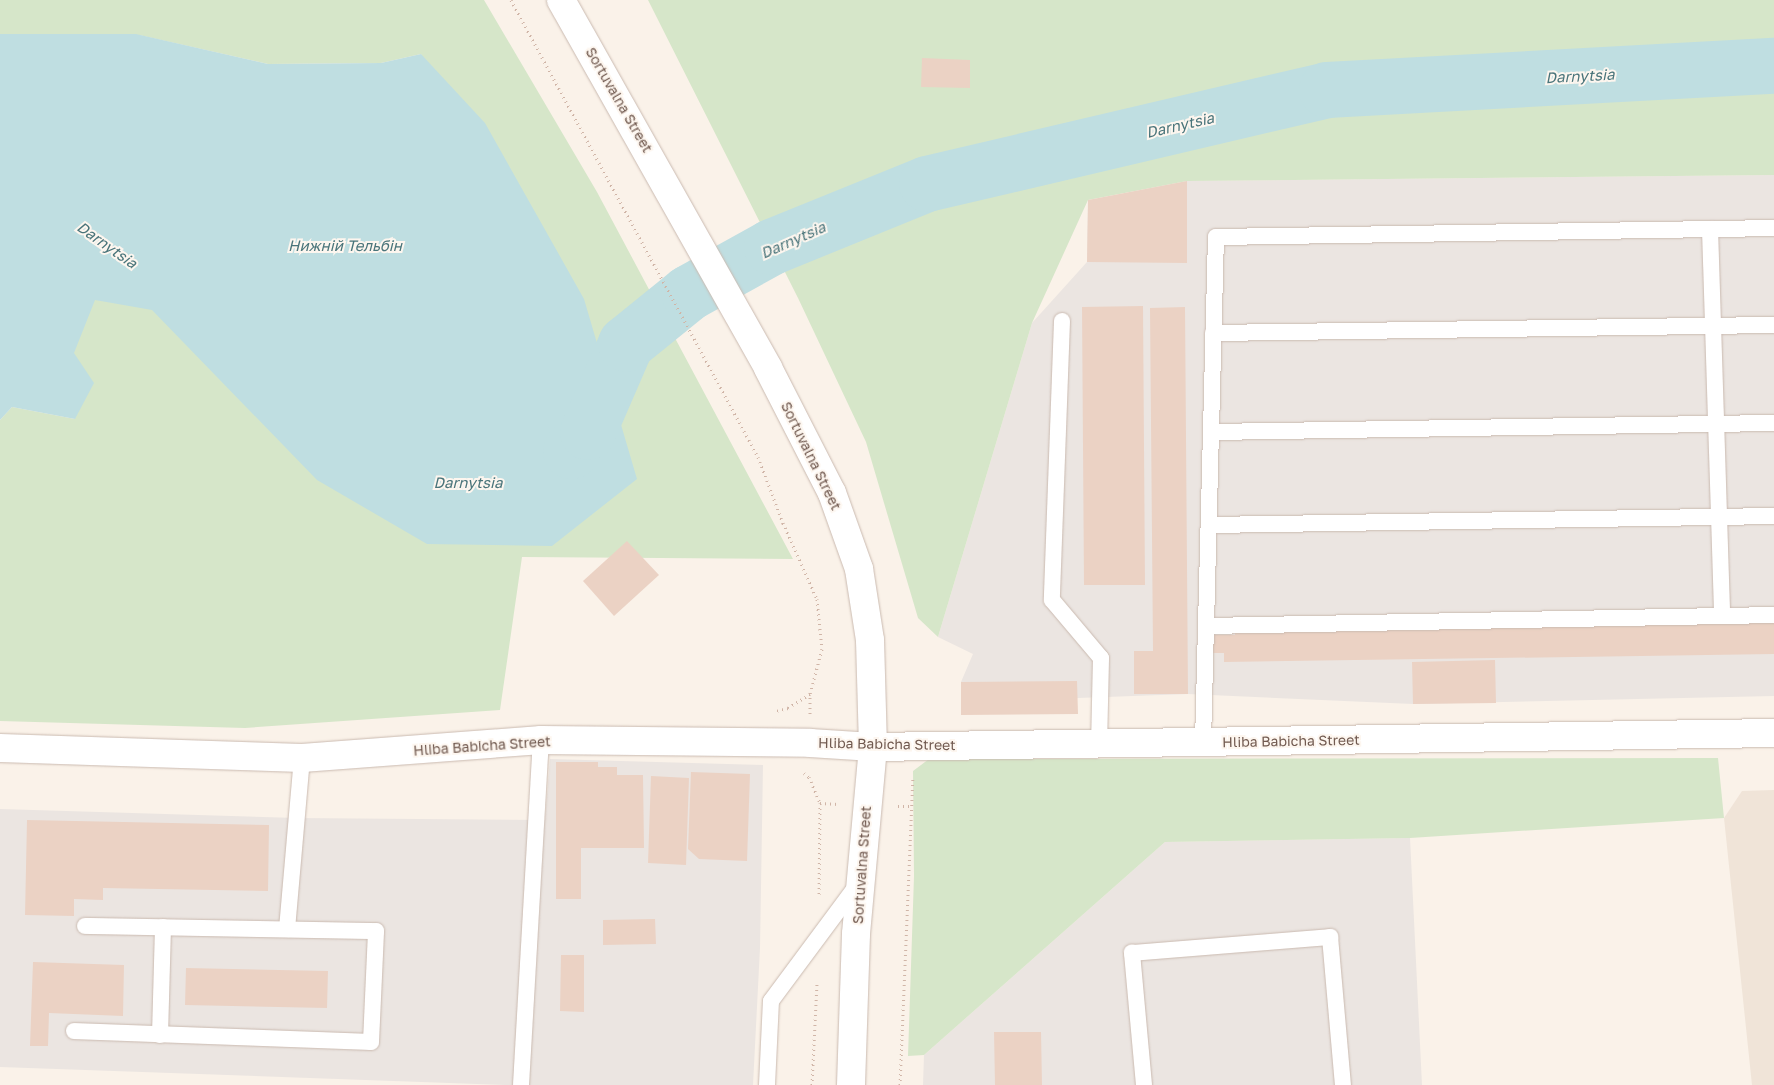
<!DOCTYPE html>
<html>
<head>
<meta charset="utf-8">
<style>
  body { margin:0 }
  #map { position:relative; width:1774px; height:1085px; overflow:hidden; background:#faf2e9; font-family:"Golos Text",sans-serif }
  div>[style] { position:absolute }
  .residential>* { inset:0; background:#f0e4d8 }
  .industrial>* { inset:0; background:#ebe5e1 }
  .green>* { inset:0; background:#d6e6c9 }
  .water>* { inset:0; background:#bfdee1 }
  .river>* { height:56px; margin:-28px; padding:0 28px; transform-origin:28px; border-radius:28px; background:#bfdee1 }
  .building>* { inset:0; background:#ebd2c4 }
  .path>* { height:3px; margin-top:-1.5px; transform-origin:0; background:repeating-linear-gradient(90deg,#d0b5a7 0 1px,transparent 0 5px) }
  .roads { filter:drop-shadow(0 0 1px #cabab0) drop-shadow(0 0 1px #cabab0) }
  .lane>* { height:16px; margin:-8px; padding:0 8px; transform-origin:8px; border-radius:8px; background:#fff }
  .street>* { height:28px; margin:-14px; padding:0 14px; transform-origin:14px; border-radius:14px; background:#fff }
  .secondary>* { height:28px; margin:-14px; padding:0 14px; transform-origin:14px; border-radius:14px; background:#fff }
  span { translate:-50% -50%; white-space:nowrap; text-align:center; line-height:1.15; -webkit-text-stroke:4px #fdf6ef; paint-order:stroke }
  .street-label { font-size:14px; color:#715a50 }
  .water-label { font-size:15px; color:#49747a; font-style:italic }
</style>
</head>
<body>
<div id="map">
  <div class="residential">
    <div style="clip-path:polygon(1774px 790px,1774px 1085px,1752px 1085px,1724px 818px,1742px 791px)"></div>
  </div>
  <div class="industrial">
    <div style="clip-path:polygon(1774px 175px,1774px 696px,1413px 704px,1188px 694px,1078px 698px,961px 715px,961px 682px,973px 654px,938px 637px,1032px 323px,1087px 262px,1088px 201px,1187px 181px)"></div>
    <div style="clip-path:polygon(550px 759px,763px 765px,760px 948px,753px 1085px,505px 1085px,0 1067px,0 809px,297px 818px,545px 820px)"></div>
    <div style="clip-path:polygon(1410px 838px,1422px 1085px,923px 1085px,924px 1055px,1165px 842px)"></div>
  </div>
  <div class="green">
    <div style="clip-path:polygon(evenodd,0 0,484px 0,597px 192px,793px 559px,522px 557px,500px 710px,245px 728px,0 721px,0 420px,12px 407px,75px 419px,74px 353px,0 133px,0 0,139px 35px,268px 64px,381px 63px,421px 54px,532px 334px,139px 35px)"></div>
    <div style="clip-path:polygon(648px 0,1774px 0,1774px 175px,1187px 181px,1088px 200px,1032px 323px,938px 637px,918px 618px,866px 442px,798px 298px)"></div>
    <div style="clip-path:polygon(1718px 758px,1724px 818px,1410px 838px,1165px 842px,924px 1055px,908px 1056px,914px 876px,913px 771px,929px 759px)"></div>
  </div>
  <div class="water">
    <div style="clip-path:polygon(0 34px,136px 34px,268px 64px,381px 63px,421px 54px,485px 123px,584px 299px,637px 479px,552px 546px,427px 544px,317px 480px,152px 310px,95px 300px,74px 353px,94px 383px,75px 419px,12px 407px,0 420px)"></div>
  </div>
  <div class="river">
    <div style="left:571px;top:451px;width:25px;rotate:-48deg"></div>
    <div style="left:588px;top:432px;width:96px;rotate:-66.6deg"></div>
    <div style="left:626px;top:344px;width:81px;rotate:-39deg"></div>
    <div style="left:689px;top:293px;width:95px;rotate:-29deg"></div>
    <div style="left:772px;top:247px;width:167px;rotate:-22.1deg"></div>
    <div style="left:927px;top:184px;width:411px;rotate:-13.2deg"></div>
    <div style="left:1327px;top:90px;width:448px;rotate:-3.1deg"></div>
  </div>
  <div class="building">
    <div style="clip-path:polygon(922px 58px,970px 60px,970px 88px,921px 87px)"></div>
    <div style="clip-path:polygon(1187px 181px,1187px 263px,1087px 262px,1088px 200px)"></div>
    <div style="clip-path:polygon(1143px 306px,1145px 585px,1084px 585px,1082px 307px)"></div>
    <div style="clip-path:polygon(1185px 307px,1188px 694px,1134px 694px,1134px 651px,1153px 651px,1150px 308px)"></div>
    <div style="clip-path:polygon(627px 541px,659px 575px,614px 616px,583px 581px)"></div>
    <div style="clip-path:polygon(1774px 621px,1774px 654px,1224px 662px,1224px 653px,1211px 653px,1211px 635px,1235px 635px,1235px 629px)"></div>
    <div style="clip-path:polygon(1495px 660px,1496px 703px,1413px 704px,1412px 662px)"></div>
    <div style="clip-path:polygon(1077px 681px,1078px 714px,961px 715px,961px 682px)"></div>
    <div style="clip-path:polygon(556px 762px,598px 762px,598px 767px,617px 767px,617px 775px,643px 775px,644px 848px,581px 848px,581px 899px,556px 899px)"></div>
    <div style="clip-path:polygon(691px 772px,750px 774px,747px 861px,699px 859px,688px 849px)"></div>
    <div style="clip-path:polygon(651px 776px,689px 778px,686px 865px,648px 863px)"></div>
    <div style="clip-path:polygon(27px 820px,269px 825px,268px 891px,103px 888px,103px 900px,74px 899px,74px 916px,25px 915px)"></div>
    <div style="clip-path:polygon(655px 919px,656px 944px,603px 945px,603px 920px)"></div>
    <div style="clip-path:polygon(561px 955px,584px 955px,584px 1012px,560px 1011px)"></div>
    <div style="clip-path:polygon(33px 962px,124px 965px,123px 1016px,49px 1013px,48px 1046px,30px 1046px)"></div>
    <div style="clip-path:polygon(186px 968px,328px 971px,327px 1008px,185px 1005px)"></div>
    <div style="clip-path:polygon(994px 1032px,1041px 1032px,1042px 1085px,995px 1085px)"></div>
  </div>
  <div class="path">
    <div style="left:511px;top:0;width:519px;rotate:61.61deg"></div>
    <div style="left:758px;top:457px;width:71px;rotate:69.3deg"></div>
    <div style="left:783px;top:523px;width:83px;rotate:65.9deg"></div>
    <div style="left:817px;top:599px;width:50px;rotate:84.3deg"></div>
    <div style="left:822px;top:649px;width:47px;rotate:104.9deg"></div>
    <div style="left:810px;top:694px;width:26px;rotate:148deg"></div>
    <div style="left:788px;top:708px;width:12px;rotate:166deg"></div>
    <div style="left:810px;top:714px;width:19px;rotate:-90deg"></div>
    <div style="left:804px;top:773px;width:6px;rotate:39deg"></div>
    <div style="left:809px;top:777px;width:28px;rotate:67deg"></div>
    <div style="left:820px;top:803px;width:92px;rotate:90.6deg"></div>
    <div style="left:820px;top:803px;width:19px;rotate:3deg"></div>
    <div style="left:898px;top:806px;width:12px"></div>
    <div style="left:812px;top:1085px;width:104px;rotate:-87.2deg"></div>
    <div style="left:900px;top:1085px;width:309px;rotate:-87.6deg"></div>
  </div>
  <div class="roads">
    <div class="lane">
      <div style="left:1710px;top:229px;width:387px;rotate:88.2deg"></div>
      <div style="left:1062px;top:321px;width:279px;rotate:92.1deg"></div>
      <div style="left:1052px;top:600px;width:76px;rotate:49.8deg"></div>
      <div style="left:1101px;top:658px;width:86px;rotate:91.3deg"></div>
      <div style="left:1213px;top:333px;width:561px;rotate:-0.82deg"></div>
      <div style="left:1211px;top:432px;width:563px;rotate:-0.92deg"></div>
      <div style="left:1209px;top:525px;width:565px;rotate:-0.91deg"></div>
      <div style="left:1207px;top:626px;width:567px;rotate:-1.11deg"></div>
      <div style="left:1203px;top:742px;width:505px;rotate:-88.53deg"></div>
      <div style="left:1216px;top:237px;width:558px;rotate:-0.92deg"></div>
      <div style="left:287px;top:929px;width:172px;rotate:-85deg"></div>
      <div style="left:74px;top:1031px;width:297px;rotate:2.1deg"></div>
      <div style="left:371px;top:1042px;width:111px;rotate:-87.4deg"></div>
      <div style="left:376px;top:931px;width:291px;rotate:-179deg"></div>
      <div style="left:160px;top:1035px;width:108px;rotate:-88.4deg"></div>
      <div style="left:521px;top:1085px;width:346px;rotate:-86.7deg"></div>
      <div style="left:767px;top:1085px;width:84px;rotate:-87.3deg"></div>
      <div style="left:771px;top:1001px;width:146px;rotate:-53.4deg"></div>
      <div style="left:1144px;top:1085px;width:133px;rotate:-95.2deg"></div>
      <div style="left:1132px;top:953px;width:199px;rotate:-4.6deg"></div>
      <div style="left:1330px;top:937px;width:149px;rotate:85deg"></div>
    </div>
    <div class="street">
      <div style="left:0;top:748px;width:302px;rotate:1.9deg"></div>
      <div style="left:302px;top:758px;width:240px;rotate:-4.3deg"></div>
      <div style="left:541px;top:740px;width:269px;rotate:0.6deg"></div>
      <div style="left:810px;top:743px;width:63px;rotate:3.6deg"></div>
      <div style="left:873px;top:747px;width:901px;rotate:-0.89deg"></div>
    </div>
    <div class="secondary">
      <div style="left:561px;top:0;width:422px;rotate:60.6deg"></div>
      <div style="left:768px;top:368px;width:140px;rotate:62.9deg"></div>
      <div style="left:832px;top:493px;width:81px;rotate:70.4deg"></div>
      <div style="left:859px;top:569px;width:72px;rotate:81.2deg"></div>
      <div style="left:870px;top:640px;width:107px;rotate:88.4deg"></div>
      <div style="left:873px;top:747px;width:188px;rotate:95.2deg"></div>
      <div style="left:856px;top:934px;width:151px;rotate:91.9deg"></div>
    </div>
  </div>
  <div class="street-label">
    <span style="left:619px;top:100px;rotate:60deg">Sortuvalna Street</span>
    <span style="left:811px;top:456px;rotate:64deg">Sortuvalna Street</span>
    <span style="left:1291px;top:741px;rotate:-1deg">Hliba Babicha Street</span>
    <span style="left:887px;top:744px;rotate:1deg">Hliba Babicha Street</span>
    <span style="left:482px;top:746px;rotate:-4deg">Hliba Babicha Street</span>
    <span style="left:862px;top:865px;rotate:-86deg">Sortuvalna Street</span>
  </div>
  <div class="water-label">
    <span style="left:1580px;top:76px;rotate:-3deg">Darnytsia</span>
    <span style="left:1180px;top:125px;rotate:-13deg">Darnytsia</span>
    <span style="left:793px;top:240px;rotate:-24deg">Darnytsia</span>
    <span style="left:107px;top:245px;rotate:35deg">Darnytsia</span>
    <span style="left:345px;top:246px">Нижній Тельбін</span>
    <span style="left:468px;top:483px">Darnytsia</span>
  </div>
</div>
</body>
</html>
